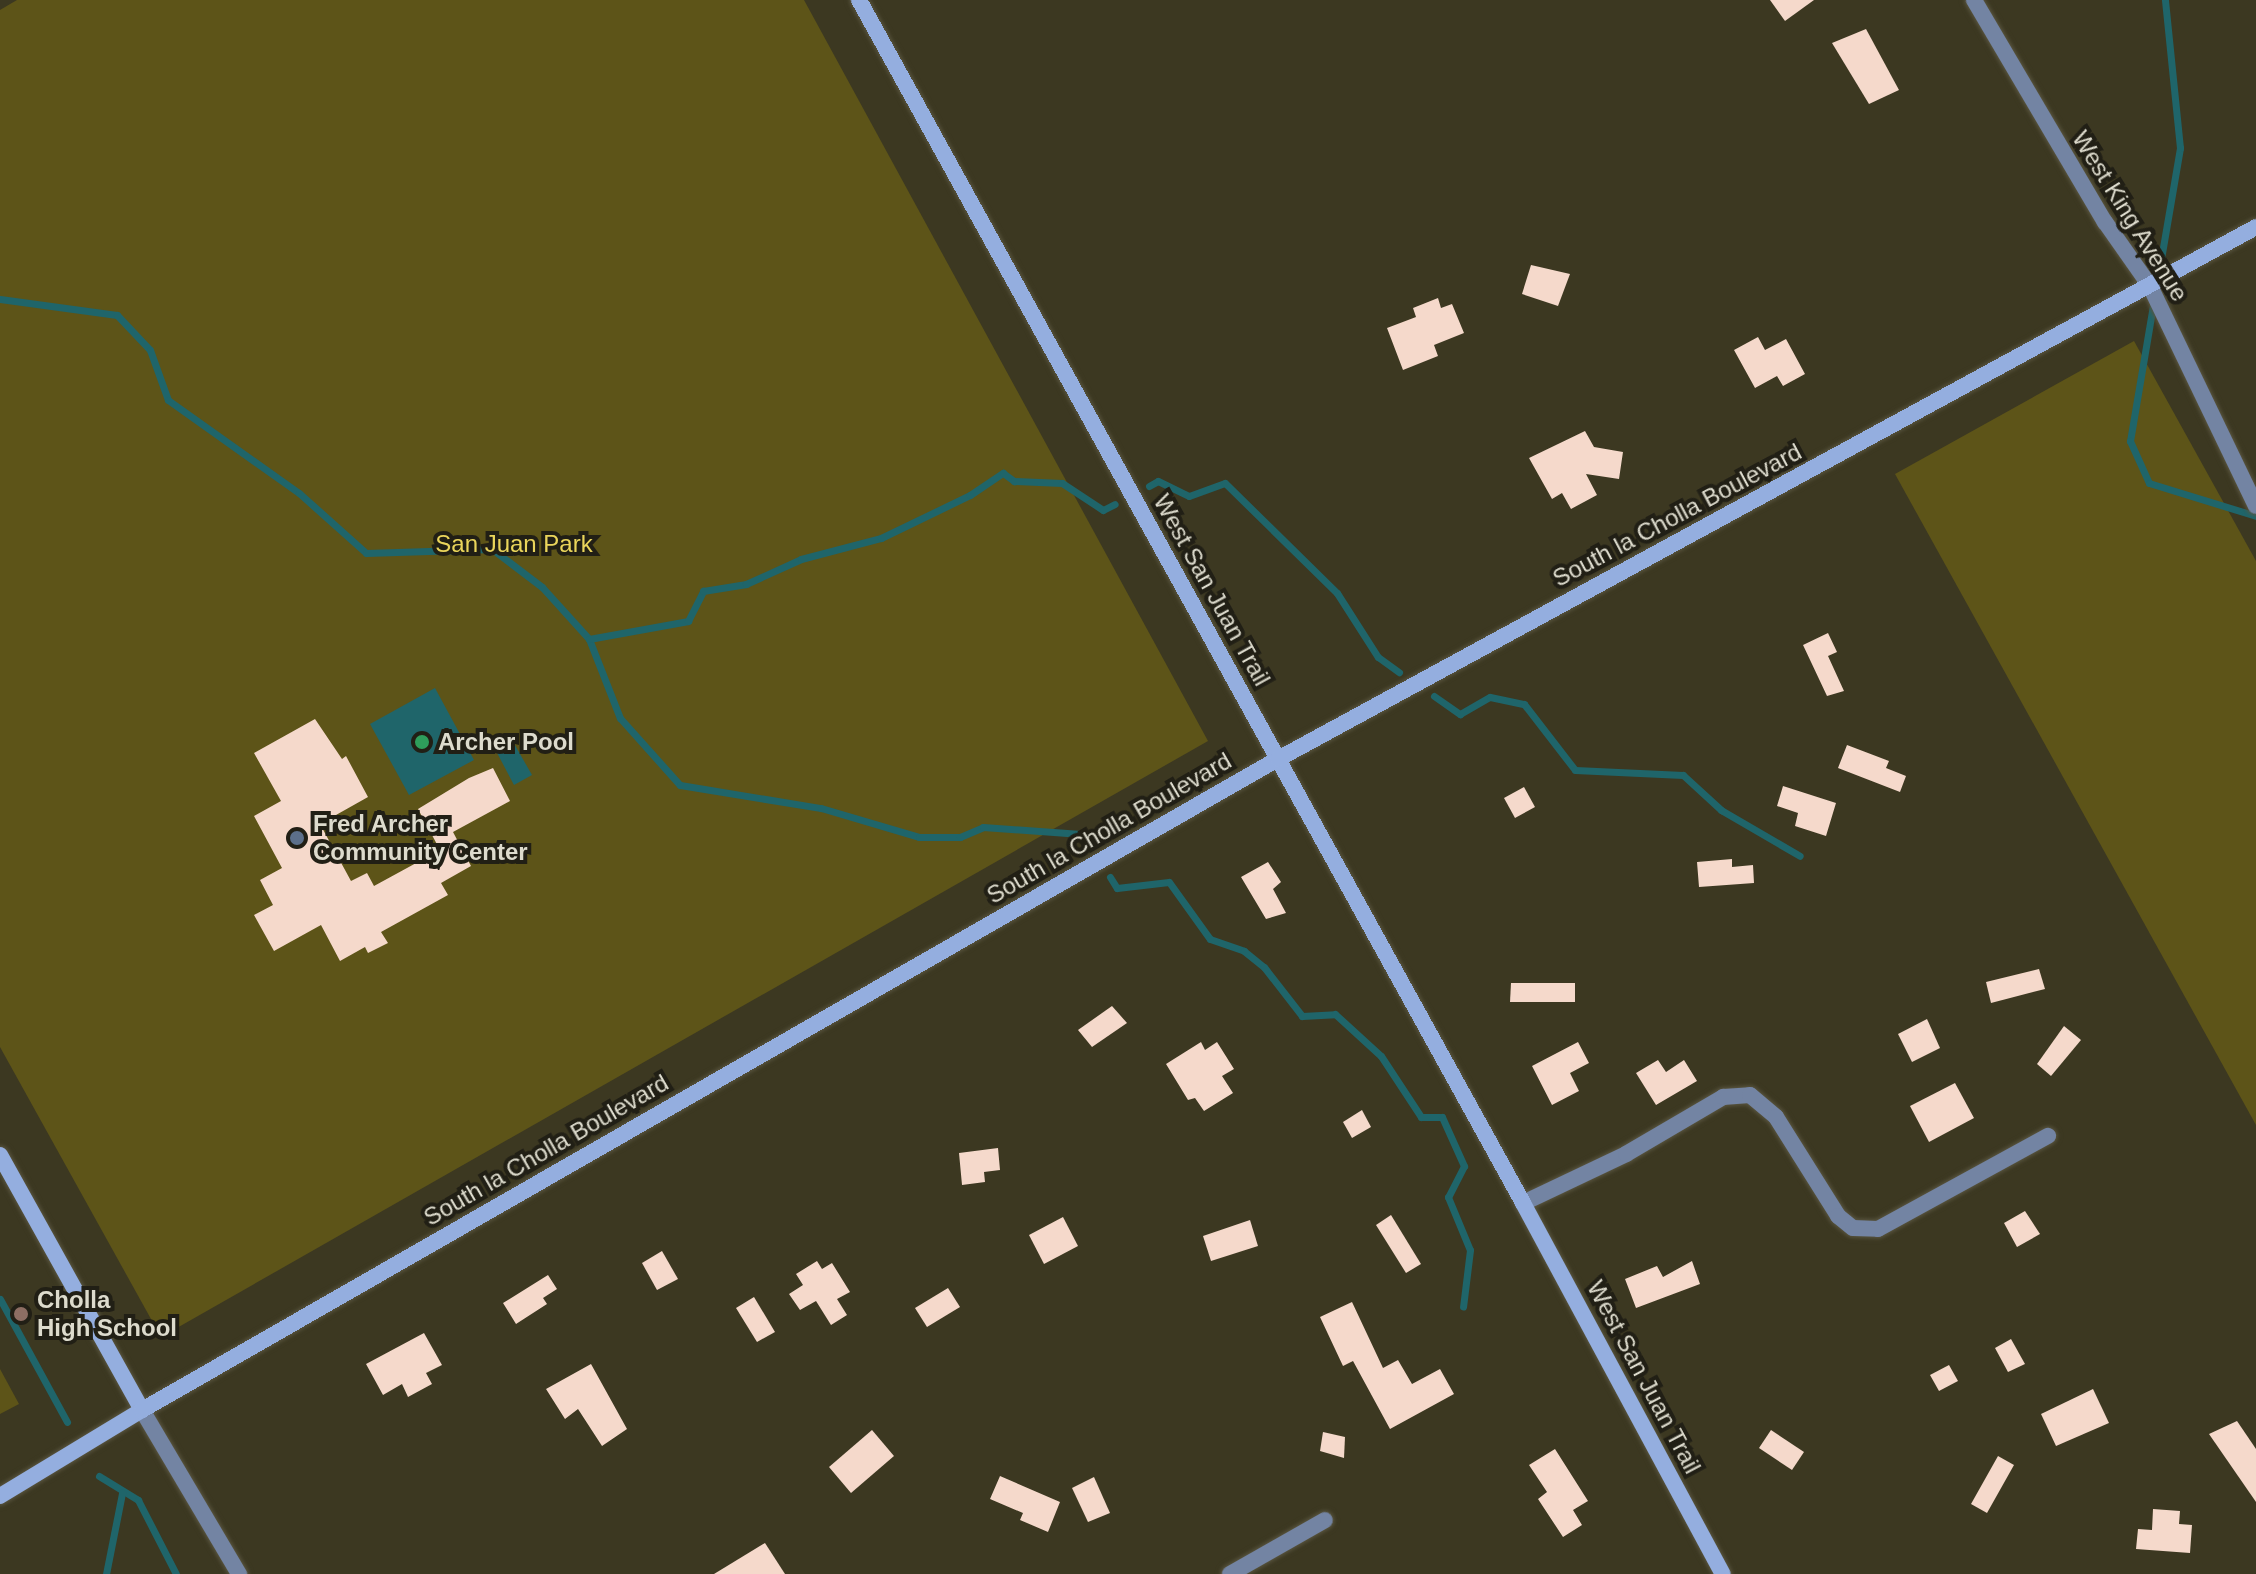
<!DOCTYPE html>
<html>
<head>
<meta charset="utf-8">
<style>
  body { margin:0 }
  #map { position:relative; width:2256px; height:1574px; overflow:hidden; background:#3c3821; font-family:Arial,sans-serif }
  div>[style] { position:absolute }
  .green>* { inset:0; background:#5d5418 }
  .water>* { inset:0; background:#1f656a }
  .stream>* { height:7px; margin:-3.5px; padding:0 3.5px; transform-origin:3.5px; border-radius:3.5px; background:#1f656a }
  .building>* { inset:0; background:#f5d9cb }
  .roads { filter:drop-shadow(0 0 2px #595540) drop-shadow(0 0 2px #595540) }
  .street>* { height:16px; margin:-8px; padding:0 8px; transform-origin:8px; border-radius:8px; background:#7384a3 }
  .secondary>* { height:16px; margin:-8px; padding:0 8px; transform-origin:8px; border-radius:8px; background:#94aedf }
  .dots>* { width:22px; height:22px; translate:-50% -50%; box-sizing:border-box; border:4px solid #211f15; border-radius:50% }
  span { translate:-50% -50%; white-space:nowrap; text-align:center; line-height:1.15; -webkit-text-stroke:8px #211f15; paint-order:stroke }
  .street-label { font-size:24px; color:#dddbcd }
  .park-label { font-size:24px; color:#ead55b }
  .poi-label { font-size:24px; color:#dddbcd; font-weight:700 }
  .left { translate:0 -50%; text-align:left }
</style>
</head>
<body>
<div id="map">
  <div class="green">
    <div style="clip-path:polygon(17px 0,804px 0,1208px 741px,161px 1337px,0 1047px,0 10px)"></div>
    <div style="clip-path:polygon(2134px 341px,2256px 561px,2256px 1125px,1895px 474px)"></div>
    <div style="clip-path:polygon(0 1369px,19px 1404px,0 1414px)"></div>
  </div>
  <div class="water">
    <div style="clip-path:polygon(435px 688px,474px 760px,409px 795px,370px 724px)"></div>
    <div style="clip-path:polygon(512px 740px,532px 775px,514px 785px,495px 749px)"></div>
  </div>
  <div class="stream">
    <div style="left:2161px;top:259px;width:113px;rotate:-80.3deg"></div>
    <div style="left:2180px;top:148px;width:149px;rotate:-95.8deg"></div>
    <div style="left:0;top:299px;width:118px;rotate:7.8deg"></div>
    <div style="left:117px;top:315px;width:48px;rotate:46.7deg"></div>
    <div style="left:150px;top:350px;width:53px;rotate:70.2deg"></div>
    <div style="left:168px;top:400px;width:161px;rotate:35.4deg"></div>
    <div style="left:299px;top:493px;width:90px;rotate:41.8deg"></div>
    <div style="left:366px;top:553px;width:126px;rotate:-1.8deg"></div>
    <div style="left:492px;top:549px;width:63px;rotate:37.2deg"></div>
    <div style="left:542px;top:587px;width:70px;rotate:47.9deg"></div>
    <div style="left:589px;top:639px;width:85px;rotate:68.6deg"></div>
    <div style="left:620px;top:718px;width:90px;rotate:48.2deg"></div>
    <div style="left:680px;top:785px;width:143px;rotate:9.3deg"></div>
    <div style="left:821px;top:808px;width:102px;rotate:16.5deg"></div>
    <div style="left:919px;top:837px;width:41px"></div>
    <div style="left:960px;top:837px;width:25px;rotate:-23deg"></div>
    <div style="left:983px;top:827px;width:98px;rotate:4.1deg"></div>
    <div style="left:1081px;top:834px;width:13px;rotate:58deg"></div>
    <div style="left:2153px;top:305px;width:138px;rotate:99.6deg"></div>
    <div style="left:2130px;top:441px;width:46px;rotate:65.7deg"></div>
    <div style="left:2149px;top:483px;width:112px;rotate:17.1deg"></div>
    <div style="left:1149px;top:486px;width:10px;rotate:-29deg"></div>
    <div style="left:1158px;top:481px;width:34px;rotate:26deg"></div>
    <div style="left:1189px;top:496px;width:38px;rotate:-20deg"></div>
    <div style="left:1225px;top:483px;width:157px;rotate:44.5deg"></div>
    <div style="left:1337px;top:593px;width:76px;rotate:57.4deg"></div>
    <div style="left:1378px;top:657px;width:26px;rotate:36deg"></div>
    <div style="left:589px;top:639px;width:101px;rotate:-10.3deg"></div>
    <div style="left:688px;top:621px;width:34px;rotate:-63deg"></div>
    <div style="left:703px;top:591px;width:44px;rotate:-9.2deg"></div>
    <div style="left:746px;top:584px;width:60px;rotate:-24.4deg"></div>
    <div style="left:801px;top:559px;width:83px;rotate:-14.7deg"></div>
    <div style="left:881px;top:538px;width:99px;rotate:-25.8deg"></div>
    <div style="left:970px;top:495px;width:40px;rotate:-34deg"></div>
    <div style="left:1003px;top:473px;width:14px;rotate:36deg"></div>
    <div style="left:1014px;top:481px;width:48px;rotate:2.4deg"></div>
    <div style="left:1062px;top:483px;width:49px;rotate:33.4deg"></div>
    <div style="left:1103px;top:510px;width:13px;rotate:-27deg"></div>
    <div style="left:1434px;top:696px;width:32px;rotate:35deg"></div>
    <div style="left:1460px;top:714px;width:34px;rotate:-30deg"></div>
    <div style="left:1490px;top:697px;width:35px;rotate:12deg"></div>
    <div style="left:1524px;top:704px;width:83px;rotate:52.3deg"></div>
    <div style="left:1575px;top:770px;width:108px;rotate:2.7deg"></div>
    <div style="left:1683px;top:775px;width:52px;rotate:42.6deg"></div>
    <div style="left:1721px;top:810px;width:91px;rotate:30.2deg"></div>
    <div style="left:1110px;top:877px;width:13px;rotate:58deg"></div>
    <div style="left:1117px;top:888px;width:52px;rotate:-6.6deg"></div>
    <div style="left:1169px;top:882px;width:70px;rotate:54.3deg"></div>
    <div style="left:1210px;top:939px;width:36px;rotate:19deg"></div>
    <div style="left:1244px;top:951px;width:26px;rotate:39deg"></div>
    <div style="left:1264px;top:967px;width:62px;rotate:52.2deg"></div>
    <div style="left:1302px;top:1016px;width:33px;rotate:-3deg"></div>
    <div style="left:1335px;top:1014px;width:62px;rotate:42.4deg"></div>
    <div style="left:1381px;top:1056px;width:73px;rotate:56.7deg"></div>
    <div style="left:1421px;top:1117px;width:21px"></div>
    <div style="left:1442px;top:1117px;width:54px;rotate:65.8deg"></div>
    <div style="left:1464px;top:1166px;width:35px;rotate:117deg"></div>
    <div style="left:1448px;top:1197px;width:57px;rotate:67.5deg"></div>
    <div style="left:1470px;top:1250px;width:57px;rotate:97deg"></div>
    <div style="left:0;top:1299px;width:140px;rotate:61.4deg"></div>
    <div style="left:99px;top:1476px;width:46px;rotate:31.6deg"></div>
    <div style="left:138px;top:1500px;width:83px;rotate:62.8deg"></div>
    <div style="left:106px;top:1574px;width:83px;rotate:-78.8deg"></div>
  </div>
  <div class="building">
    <div style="clip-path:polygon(1770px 0,1814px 0,1785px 21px)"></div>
    <div style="clip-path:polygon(1866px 29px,1899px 90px,1869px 104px,1832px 43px)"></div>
    <div style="clip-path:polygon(1531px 265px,1570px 274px,1558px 306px,1522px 294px)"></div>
    <div style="clip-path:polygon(1438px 298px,1441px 308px,1452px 304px,1464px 333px,1434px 345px,1438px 356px,1403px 370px,1387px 328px,1416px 317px,1413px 308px)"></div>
    <div style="clip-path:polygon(1758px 337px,1765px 350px,1786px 339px,1805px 374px,1783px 386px,1777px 376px,1755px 388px,1734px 350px)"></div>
    <div style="clip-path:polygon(1585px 431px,1594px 447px,1623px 452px,1619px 479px,1586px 474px,1597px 495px,1571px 509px,1562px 493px,1552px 499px,1529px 458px)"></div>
    <div style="clip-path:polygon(1828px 633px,1837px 652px,1828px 656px,1844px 691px,1827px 696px,1803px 645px)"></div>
    <div style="clip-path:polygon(315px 719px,342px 759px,346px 756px,368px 797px,320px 824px,351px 881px,367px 873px,374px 886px,440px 850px,418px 809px,469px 778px,493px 768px,510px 801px,453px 832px,471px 866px,441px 883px,448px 895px,381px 932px,388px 943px,368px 953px,365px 947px,340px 961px,321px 925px,274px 951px,254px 915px,273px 905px,260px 880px,282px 868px,254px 816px,281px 801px,254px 753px)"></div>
    <div style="clip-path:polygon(1847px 745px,1889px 761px,1886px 768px,1906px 776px,1900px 792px,1838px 768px)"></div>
    <div style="clip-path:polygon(1783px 786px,1836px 803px,1826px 836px,1795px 826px,1798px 813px,1777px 806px)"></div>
    <div style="clip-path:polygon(1524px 787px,1535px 807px,1515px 818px,1504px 798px)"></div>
    <div style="clip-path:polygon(1732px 859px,1732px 867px,1753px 865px,1754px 883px,1699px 887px,1697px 862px)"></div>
    <div style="clip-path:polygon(1268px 862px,1281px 882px,1273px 889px,1286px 913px,1266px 919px,1241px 877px)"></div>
    <div style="clip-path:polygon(2039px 969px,2045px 989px,1991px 1003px,1986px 982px)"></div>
    <div style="clip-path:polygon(1511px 983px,1575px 983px,1575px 1002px,1510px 1002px)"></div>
    <div style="clip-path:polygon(1112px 1006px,1127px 1023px,1092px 1047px,1078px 1030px)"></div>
    <div style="clip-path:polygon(1927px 1019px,1940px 1048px,1912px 1062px,1898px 1034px)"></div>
    <div style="clip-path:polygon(2064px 1026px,2081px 1040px,2051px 1076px,2037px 1064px)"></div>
    <div style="clip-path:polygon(1201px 1042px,1205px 1050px,1217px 1042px,1234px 1069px,1222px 1076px,1233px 1093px,1204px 1111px,1195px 1098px,1188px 1100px,1166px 1064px)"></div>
    <div style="clip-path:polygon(1578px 1042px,1589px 1063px,1570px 1073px,1579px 1091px,1552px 1105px,1532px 1066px)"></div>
    <div style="clip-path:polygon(1658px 1060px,1666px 1072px,1684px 1060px,1697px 1081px,1656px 1105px,1636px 1073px)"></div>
    <div style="clip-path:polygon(1955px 1083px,1974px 1118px,1929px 1142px,1910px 1106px)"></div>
    <div style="clip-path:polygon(1362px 1110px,1371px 1127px,1352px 1138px,1343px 1122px)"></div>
    <div style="clip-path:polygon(998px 1148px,1000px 1170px,984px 1172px,985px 1182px,962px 1185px,959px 1153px)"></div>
    <div style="clip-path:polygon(2025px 1211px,2040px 1234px,2017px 1247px,2004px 1223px)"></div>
    <div style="clip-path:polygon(1391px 1215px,1421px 1264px,1406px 1273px,1376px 1225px)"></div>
    <div style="clip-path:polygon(1063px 1217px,1078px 1246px,1044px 1264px,1029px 1235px)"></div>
    <div style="clip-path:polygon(1250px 1220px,1258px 1246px,1211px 1261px,1203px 1236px)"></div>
    <div style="clip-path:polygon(662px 1251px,678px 1279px,657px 1290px,642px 1263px)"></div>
    <div style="clip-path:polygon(817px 1261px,822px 1269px,832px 1263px,850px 1292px,837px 1299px,847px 1315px,831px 1325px,816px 1301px,800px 1310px,789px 1294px,803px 1285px,796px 1274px)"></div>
    <div style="clip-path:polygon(1692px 1261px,1700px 1284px,1636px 1308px,1625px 1279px,1657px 1266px,1663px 1277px)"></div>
    <div style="clip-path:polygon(548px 1275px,557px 1289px,543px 1298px,547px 1304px,516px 1324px,503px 1303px)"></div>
    <div style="clip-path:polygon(948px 1288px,960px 1307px,927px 1327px,915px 1308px)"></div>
    <div style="clip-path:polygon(754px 1297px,775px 1332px,757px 1342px,736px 1308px)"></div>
    <div style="clip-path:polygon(1352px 1302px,1383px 1368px,1398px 1360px,1412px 1384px,1440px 1369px,1454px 1394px,1390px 1429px,1353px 1361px,1343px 1366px,1320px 1317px)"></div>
    <div style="clip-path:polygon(424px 1333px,442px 1365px,426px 1373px,432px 1384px,408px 1397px,402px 1384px,383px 1395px,366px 1364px)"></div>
    <div style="clip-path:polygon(2011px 1339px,2025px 1364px,2008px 1372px,1995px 1348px)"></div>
    <div style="clip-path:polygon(591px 1364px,627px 1429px,602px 1446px,578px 1409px,565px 1419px,546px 1389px)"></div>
    <div style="clip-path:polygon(1949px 1365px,1958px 1381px,1939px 1391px,1930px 1375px)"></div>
    <div style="clip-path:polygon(2093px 1389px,2109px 1423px,2056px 1446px,2041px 1414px)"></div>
    <div style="clip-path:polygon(2237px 1421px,2256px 1449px,2256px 1502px,2209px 1434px)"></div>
    <div style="clip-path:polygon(872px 1430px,894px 1456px,851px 1493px,829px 1467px)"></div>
    <div style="clip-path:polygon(1771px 1430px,1804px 1452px,1792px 1470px,1759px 1448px)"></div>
    <div style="clip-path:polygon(1323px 1432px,1345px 1437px,1344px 1458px,1320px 1451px)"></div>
    <div style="clip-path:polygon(1555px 1449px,1588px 1501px,1573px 1510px,1582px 1525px,1563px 1537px,1538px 1499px,1547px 1492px,1529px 1465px)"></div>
    <div style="clip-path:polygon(1998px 1456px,2014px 1465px,1987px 1513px,1971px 1504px)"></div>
    <div style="clip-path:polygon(1000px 1476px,1060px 1502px,1048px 1532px,1020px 1520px,1023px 1513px,990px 1499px)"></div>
    <div style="clip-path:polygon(1094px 1477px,1110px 1513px,1088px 1522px,1072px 1488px)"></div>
    <div style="clip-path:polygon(2153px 1509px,2180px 1511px,2179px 1524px,2192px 1525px,2190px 1553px,2136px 1549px,2138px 1529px,2152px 1530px)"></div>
    <div style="clip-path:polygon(765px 1543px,785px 1574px,714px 1574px)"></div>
  </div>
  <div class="roads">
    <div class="street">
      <div style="left:1974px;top:0;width:258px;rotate:59.5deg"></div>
      <div style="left:2105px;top:222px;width:78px;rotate:54.9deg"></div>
      <div style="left:2150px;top:286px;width:244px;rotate:64.3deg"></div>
      <div style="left:1523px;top:1203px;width:114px;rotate:-25.4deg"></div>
      <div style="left:1626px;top:1154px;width:113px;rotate:-30.4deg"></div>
      <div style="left:1723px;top:1097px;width:27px;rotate:-4deg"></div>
      <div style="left:1750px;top:1095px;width:34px;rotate:40deg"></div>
      <div style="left:1776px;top:1117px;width:117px;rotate:57.9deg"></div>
      <div style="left:1838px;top:1216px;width:19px;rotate:39deg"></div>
      <div style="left:1853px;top:1228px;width:25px;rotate:2deg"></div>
      <div style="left:1878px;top:1229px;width:194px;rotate:-28.7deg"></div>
      <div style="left:142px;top:1410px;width:191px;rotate:59.4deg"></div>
      <div style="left:1230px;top:1574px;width:109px;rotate:-29.6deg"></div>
    </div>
    <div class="secondary">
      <div style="left:859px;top:0;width:1374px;rotate:61.1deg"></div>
      <div style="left:1523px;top:1203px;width:421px;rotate:61.7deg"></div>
      <div style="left:0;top:1155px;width:292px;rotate:60.9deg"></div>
      <div style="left:0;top:1496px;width:166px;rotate:-31.2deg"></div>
      <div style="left:142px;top:1410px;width:1309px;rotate:-29.82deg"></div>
      <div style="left:1278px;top:759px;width:1113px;rotate:-28.54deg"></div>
    </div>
  </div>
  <div class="dots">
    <div style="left:422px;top:742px;background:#2e9e5b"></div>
    <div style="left:297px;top:838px;background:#5c6f8a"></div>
    <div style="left:21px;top:1314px;background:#8d6e63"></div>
  </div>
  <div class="street-label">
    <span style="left:2130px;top:216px;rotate:58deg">West King Avenue</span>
    <span style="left:1677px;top:515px;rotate:-28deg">South la Cholla Boulevard</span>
    <span style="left:1212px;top:590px;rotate:61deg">West San Juan Trail</span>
    <span style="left:1109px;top:828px;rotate:-30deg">South la Cholla Boulevard</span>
    <span style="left:546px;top:1150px;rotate:-30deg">South la Cholla Boulevard</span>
    <span style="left:1644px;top:1377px;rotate:62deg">West San Juan Trail</span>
  </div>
  <div class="park-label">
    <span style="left:514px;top:544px">San Juan Park</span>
  </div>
  <div class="poi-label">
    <span class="left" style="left:438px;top:742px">Archer Pool</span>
    <span class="left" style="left:313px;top:838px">Fred Archer<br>Community Center</span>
    <span class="left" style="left:37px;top:1314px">Cholla<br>High School</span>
  </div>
</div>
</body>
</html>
